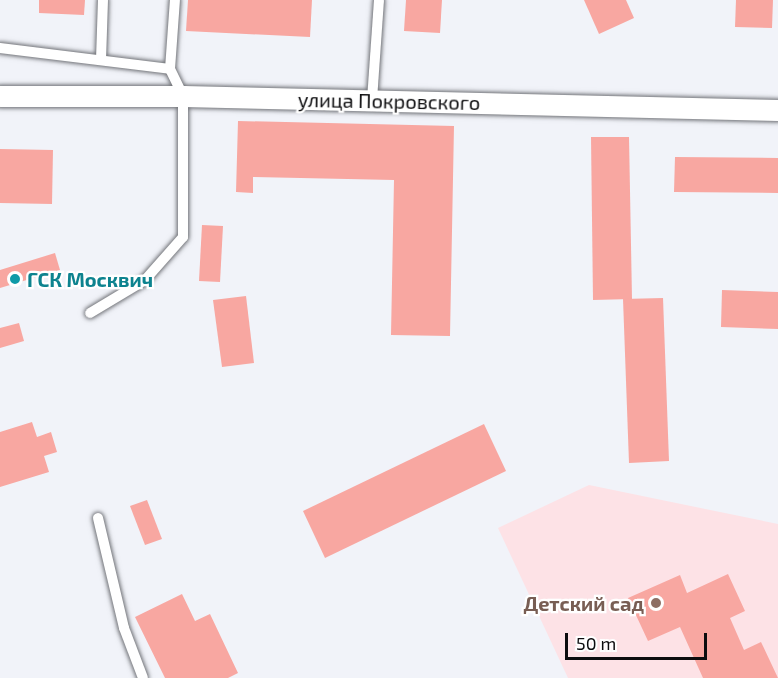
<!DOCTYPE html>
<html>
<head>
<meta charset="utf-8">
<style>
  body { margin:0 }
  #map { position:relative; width:778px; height:678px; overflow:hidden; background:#f1f3f9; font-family:"Exo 2",sans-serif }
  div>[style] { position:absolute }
  .education>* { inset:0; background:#fde2e6 }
  .building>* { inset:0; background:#f8a7a1 }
  .roads { filter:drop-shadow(0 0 2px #73757a) drop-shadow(0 0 2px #73757a) }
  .service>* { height:10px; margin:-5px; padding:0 5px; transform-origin:5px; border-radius:5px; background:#fff }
  .minor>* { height:21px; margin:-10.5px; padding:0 10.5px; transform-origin:10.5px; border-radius:10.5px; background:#fff }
  .dots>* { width:16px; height:16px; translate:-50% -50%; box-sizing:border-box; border:3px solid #fff; border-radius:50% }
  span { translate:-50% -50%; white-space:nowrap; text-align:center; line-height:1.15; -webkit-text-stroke:4.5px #fff; paint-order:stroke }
  .street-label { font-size:20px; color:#0c0c0e }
  .culture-label { font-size:20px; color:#0d838f; font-weight:700 }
  .left { translate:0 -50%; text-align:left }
  .education-label { font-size:20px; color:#785e54; font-weight:700 }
  .right { translate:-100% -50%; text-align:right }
  .scale { position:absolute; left:565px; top:633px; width:142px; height:27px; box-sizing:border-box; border:3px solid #0c0c0e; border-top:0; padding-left:8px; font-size:18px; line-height:21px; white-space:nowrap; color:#0c0c0e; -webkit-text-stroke:4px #fff; paint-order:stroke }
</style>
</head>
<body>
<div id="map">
  <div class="education">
    <div style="clip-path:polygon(589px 485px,778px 524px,778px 678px,568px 678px,498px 528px)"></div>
  </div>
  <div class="building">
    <div style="clip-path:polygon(39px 0,85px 0,84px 15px,39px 13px)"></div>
    <div style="clip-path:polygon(188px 0,312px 0,310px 37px,186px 31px)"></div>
    <div style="clip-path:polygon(406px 0,442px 0,440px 33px,404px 31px)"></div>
    <div style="clip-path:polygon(584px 0,626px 0,634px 18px,599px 34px)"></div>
    <div style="clip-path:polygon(736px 0,773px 0,772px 28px,735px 27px)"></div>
    <div style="clip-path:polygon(238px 121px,454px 126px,450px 336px,391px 335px,394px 180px,253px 177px,253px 193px,236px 192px)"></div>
    <div style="clip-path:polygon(591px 137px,629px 137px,632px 299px,593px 300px)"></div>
    <div style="clip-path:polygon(0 149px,53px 150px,52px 204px,0 203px)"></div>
    <div style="clip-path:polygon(675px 157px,778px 158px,778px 193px,674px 192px)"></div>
    <div style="clip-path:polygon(202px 225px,223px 226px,220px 282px,199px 281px)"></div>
    <div style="clip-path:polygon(55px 253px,60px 270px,0 288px,0 270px)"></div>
    <div style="clip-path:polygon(722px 290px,778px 292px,778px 329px,721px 327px)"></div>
    <div style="clip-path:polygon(246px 296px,254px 363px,222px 367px,213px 300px)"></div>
    <div style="clip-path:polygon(663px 298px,669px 461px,629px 463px,623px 299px)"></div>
    <div style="clip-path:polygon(19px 323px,24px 341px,0 348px,0 328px)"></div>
    <div style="clip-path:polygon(32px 422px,37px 437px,51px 432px,57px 452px,44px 456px,49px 472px,0 487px,0 432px)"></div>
    <div style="clip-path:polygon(484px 424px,506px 471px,325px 558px,303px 511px)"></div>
    <div style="clip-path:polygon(147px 500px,162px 539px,145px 545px,130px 506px)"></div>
    <div style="clip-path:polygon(728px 574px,745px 611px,730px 618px,744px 650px,761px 642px,778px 678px,703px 678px,680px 627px,648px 641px,628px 598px,680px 575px,687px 593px)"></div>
    <div style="clip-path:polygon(182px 594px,195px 621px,210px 614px,238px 673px,228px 678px,165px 678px,135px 617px)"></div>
  </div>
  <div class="roads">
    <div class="service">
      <div style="left:0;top:48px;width:171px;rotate:7deg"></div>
      <div style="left:170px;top:69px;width:30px;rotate:64deg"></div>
      <div style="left:183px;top:96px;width:141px;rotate:90deg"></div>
      <div style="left:183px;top:237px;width:57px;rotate:131.5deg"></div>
      <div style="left:145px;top:280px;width:64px;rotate:149deg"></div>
      <div style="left:101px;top:60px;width:60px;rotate:-88.1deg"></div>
      <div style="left:170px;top:69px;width:69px;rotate:-85.9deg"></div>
      <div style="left:372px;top:100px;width:100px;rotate:-86deg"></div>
      <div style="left:98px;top:518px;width:113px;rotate:76.7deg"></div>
      <div style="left:124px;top:628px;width:53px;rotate:69.2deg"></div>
    </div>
    <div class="minor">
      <div style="left:0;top:96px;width:183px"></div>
      <div style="left:183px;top:96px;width:595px;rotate:1.35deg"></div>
    </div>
  </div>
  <div class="dots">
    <div style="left:15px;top:279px;background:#0f9aa8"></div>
    <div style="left:656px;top:603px;background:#8d6e63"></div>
  </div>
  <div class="street-label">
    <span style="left:389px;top:101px;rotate:1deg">улица Покровского</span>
  </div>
  <div class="culture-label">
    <span class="left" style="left:27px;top:279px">ГСК Москвич</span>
  </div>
  <div class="education-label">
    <span class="right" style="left:644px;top:603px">Детский сад</span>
  </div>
  <div class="scale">50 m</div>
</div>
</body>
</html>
